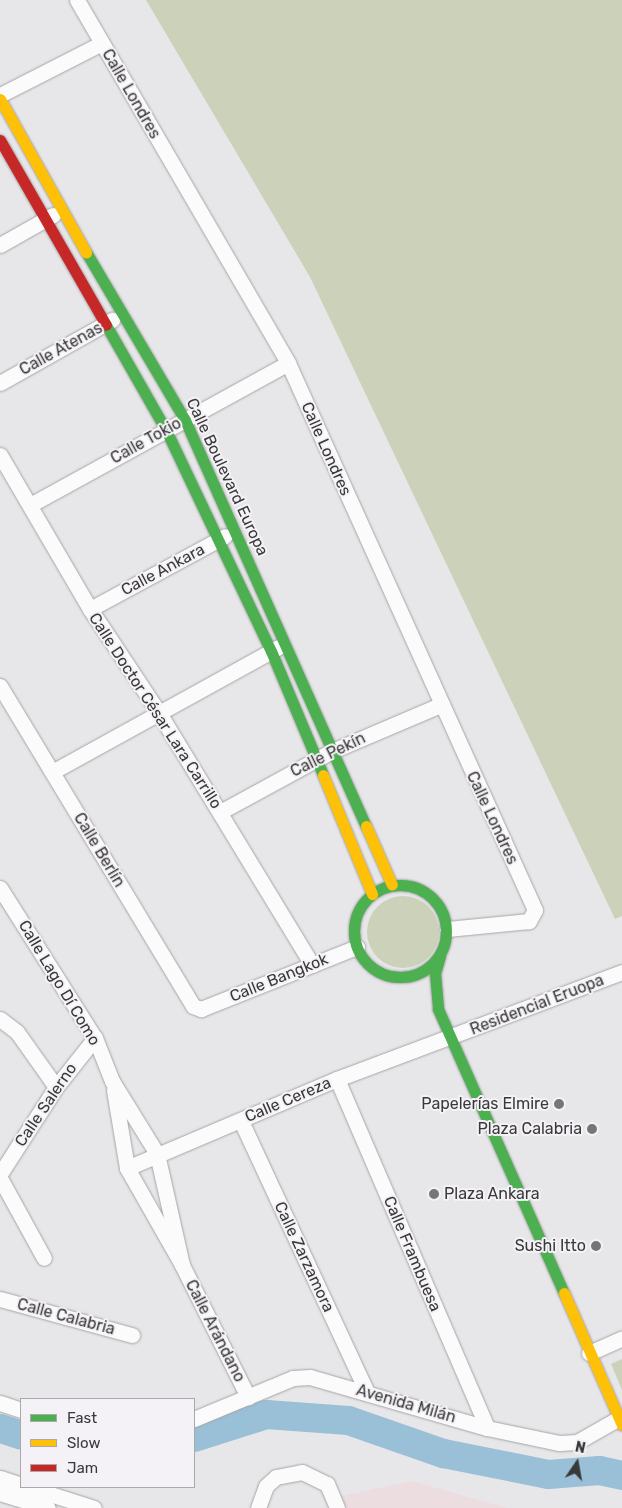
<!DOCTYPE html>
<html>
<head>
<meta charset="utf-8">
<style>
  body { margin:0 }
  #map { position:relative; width:622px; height:1508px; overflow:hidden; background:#e7e6e9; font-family:Rubik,sans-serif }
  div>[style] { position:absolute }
  .commercial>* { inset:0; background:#ecdde0 }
  .green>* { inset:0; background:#ccd2ba }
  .round { border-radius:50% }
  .river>* { height:29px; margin:-14.5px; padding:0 14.5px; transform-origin:14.5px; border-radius:14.5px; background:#99c0d7 }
  .roads { filter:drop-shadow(0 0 1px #a6a5a7) drop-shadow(0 0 1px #a6a5a7) }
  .street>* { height:15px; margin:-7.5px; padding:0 7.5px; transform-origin:7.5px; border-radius:7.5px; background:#fbfbfc }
  .fast>* { height:11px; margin:-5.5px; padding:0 5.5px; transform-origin:5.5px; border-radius:5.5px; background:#4caf50 }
  .fast>.ring { margin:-5.5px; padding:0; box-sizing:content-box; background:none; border:11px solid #4caf50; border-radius:50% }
  .slow>* { height:11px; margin:-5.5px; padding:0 5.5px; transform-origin:5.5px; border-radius:5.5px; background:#ffc107 }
  .jam>* { height:11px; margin:-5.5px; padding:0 5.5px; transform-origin:5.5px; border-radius:5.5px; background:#c62828 }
  .dots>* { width:14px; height:14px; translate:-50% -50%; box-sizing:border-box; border:2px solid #f5f2f7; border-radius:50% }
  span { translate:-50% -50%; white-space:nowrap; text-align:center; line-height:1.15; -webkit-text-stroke:4px #f5f2f7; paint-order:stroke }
  .street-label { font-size:16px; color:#39393a }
  .poi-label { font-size:16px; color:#39393a }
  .right { translate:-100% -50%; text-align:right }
  .left { translate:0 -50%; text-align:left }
  .legend { position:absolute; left:20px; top:1398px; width:175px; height:90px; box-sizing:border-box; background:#f5f2f7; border:1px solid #aaa8ab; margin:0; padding:6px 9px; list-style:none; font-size:15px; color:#39393a }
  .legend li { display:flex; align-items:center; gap:10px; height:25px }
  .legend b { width:25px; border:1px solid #aaa8ab }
  .north { position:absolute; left:552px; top:1438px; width:50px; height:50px; -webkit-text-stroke:4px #f5f2f7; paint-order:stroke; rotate:12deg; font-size:14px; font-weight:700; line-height:20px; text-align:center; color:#39393a }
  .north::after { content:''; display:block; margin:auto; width:18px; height:22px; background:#39393a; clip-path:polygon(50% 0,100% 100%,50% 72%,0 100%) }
</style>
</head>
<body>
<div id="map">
  <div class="commercial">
    <div style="clip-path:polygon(412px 1481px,507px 1508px,344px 1508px,341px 1496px)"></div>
  </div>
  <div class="green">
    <div style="clip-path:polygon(146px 0,622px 0,622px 916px,615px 919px,310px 277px)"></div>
    <div class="round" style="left:367px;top:896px;width:72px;height:72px"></div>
    <div style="clip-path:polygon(622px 1359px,622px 1390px,611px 1364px)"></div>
  </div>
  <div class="river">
    <div style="left:0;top:1428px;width:22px;rotate:18deg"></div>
    <div style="left:194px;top:1437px;width:76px;rotate:-17.7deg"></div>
    <div style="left:266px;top:1414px;width:82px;rotate:4.2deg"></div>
    <div style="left:348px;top:1420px;width:101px;rotate:19.2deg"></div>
    <div style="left:443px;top:1453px;width:107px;rotate:11.3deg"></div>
    <div style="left:548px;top:1474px;width:51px;rotate:-4.5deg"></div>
    <div style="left:599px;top:1470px;width:24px;rotate:12deg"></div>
  </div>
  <div class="roads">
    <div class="street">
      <div style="left:77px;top:0;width:420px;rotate:59.8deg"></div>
      <div style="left:288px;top:363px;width:600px;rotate:65.7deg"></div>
      <div style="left:535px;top:910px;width:13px;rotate:119deg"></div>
      <div style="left:529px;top:921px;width:82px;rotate:174.4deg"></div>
      <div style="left:0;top:95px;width:114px;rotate:-27deg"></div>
      <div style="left:0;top:245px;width:61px;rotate:-29.5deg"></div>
      <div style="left:0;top:383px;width:129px;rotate:-29.4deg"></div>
      <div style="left:0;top:455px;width:178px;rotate:59.7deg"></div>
      <div style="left:90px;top:609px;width:125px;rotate:56.4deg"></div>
      <div style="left:159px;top:713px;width:295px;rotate:58.7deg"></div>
      <div style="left:30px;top:505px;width:294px;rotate:-28.8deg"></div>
      <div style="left:90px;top:609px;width:153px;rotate:-28.4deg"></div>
      <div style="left:0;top:686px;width:374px;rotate:58.9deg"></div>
      <div style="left:193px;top:1006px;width:9px;rotate:21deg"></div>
      <div style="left:201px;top:1009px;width:168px;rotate:-21.7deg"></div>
      <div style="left:52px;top:772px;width:258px;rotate:-28.9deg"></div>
      <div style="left:220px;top:812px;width:125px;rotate:-28.6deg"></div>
      <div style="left:330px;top:752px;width:120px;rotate:-23.1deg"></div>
      <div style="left:0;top:888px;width:178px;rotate:57.7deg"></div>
      <div style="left:95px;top:1038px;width:46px;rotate:68.4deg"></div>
      <div style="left:112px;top:1081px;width:86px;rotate:58.3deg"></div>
      <div style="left:157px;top:1154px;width:114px;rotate:77.3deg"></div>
      <div style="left:0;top:1019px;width:21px;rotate:37deg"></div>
      <div style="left:17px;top:1032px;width:67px;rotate:54.7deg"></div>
      <div style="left:337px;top:1079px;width:380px;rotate:66.7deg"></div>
      <div style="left:114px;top:1090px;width:79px;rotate:80.5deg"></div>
      <div style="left:127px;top:1168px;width:112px;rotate:60.4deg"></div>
      <div style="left:182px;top:1265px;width:148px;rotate:63.4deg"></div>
      <div style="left:241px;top:1121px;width:299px;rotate:65.1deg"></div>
      <div style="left:127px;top:1168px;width:228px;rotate:-23deg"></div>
      <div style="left:337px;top:1079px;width:304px;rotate:-20.6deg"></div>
      <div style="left:0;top:1174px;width:103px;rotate:-57.2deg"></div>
      <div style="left:56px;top:1087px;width:63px;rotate:-51.5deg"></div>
      <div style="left:0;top:1178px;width:91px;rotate:61.2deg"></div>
      <div style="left:0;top:1299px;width:137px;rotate:15.3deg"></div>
      <div style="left:589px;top:1353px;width:36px;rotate:-24deg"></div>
      <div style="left:0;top:1403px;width:22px;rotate:18deg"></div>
      <div style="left:194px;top:1419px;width:107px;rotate:-22.5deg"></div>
      <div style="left:293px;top:1378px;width:17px;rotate:-3deg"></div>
      <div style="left:310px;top:1377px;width:184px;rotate:16.1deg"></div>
      <div style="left:487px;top:1428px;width:74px;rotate:11.8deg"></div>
      <div style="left:559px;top:1443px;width:18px;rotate:-3deg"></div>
      <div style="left:577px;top:1442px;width:48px;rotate:-29.7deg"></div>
      <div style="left:0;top:1478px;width:22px;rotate:18deg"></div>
      <div style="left:28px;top:1487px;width:69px;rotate:17.7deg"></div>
      <div style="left:0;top:1493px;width:50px;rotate:17.4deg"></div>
      <div style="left:258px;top:1508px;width:23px;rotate:-70deg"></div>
      <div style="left:266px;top:1486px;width:13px;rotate:-42deg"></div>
      <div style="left:276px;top:1477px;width:26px;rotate:-11deg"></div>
      <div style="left:302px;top:1472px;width:28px;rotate:26deg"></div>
      <div style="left:327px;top:1484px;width:26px;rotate:67deg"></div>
    </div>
    <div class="fast">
      <div style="left:86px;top:252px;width:195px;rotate:59.5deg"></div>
      <div style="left:185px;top:420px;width:445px;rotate:66deg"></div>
      <div style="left:106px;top:325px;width:121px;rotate:60.3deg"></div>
      <div style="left:166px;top:430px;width:245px;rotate:64.6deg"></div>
      <div style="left:271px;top:651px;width:134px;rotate:67.2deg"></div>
      <div class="ring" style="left:354px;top:885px;width:81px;height:81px"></div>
      <div style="left:440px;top:956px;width:18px;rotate:106deg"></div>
      <div style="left:435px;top:973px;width:36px;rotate:85deg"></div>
      <div style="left:438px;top:1009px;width:311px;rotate:66.1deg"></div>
    </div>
    <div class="slow">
      <div style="left:0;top:99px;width:176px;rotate:60.7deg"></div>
      <div style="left:323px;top:775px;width:129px;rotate:67.6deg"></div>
      <div style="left:366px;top:826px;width:64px;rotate:66.2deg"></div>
      <div style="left:564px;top:1293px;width:144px;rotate:66.3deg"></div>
    </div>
    <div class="jam">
      <div style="left:0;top:140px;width:213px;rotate:60.2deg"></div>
    </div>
  </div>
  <div class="dots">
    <div style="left:559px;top:1104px;background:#767677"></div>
    <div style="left:592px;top:1129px;background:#767677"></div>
    <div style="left:434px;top:1194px;background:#767677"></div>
    <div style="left:596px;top:1246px;background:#767677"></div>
  </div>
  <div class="street-label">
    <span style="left:131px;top:94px;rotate:60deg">Calle Londres</span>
    <span style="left:61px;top:349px;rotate:-29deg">Calle Atenas</span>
    <span style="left:146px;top:441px;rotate:-29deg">Calle Tokio</span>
    <span style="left:326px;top:449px;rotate:66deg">Calle Londres</span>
    <span style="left:227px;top:477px;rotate:65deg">Calle Boulevard Europa</span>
    <span style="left:163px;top:570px;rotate:-28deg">Calle Ankara</span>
    <span style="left:155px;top:711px;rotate:57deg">Calle Doctor César Lara Carrillo</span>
    <span style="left:328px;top:755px;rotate:-26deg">Calle Pekín</span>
    <span style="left:492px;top:818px;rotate:65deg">Calle Londres</span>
    <span style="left:99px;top:850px;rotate:59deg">Calle Berlín</span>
    <span style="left:279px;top:978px;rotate:-22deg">Calle Bangkok</span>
    <span style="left:59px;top:983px;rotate:59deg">Calle Lago Dí Como</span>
    <span style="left:537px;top:1005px;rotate:-21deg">Residencial Eruopa</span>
    <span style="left:288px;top:1100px;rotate:-23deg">Calle Cereza</span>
    <span style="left:46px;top:1105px;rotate:-56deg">Calle Salerno</span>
    <span style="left:412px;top:1254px;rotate:67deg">Calle Frambuesa</span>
    <span style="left:304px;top:1257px;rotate:65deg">Calle Zarzamora</span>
    <span style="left:66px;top:1317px;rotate:15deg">Calle Calabria</span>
    <span style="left:215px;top:1331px;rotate:63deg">Calle Arándano</span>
    <span style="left:406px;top:1404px;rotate:16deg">Avenida Milán</span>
  </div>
  <div class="poi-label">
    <span class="right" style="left:549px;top:1104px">Papelerías Elmire</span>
    <span class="right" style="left:582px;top:1129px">Plaza Calabria</span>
    <span class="left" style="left:444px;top:1194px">Plaza Ankara</span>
    <span class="right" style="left:586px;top:1246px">Sushi Itto</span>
  </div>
  <ul class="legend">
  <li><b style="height:6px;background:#4caf50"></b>Fast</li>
  <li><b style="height:6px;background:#ffc107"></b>Slow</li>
  <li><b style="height:6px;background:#c62828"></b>Jam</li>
  </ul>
  <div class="north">N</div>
</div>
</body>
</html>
